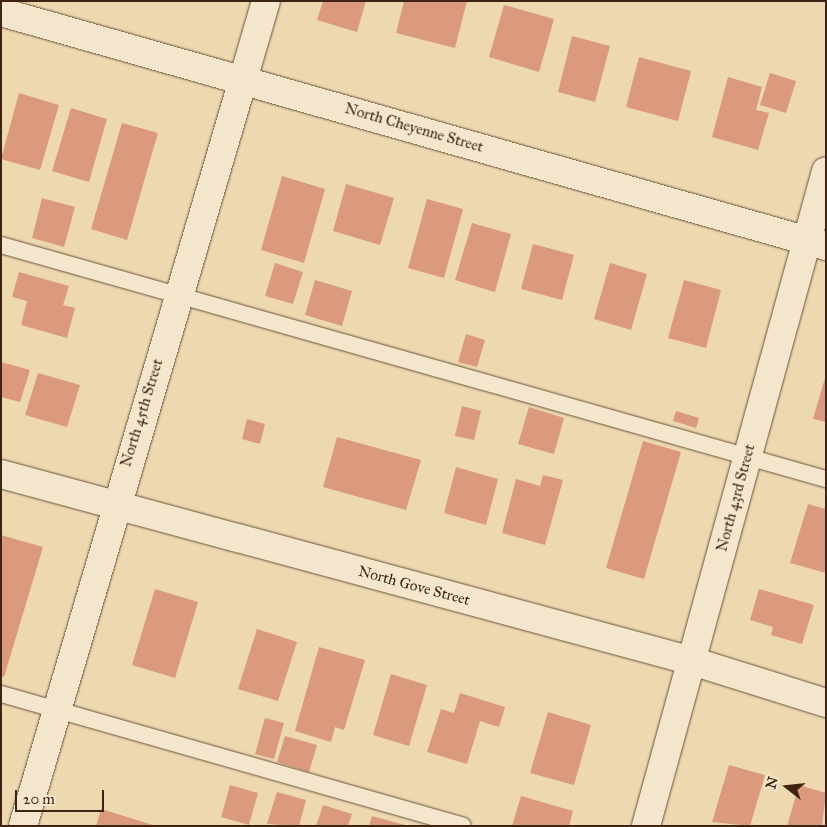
<!DOCTYPE html>
<html>
<head>
<meta charset="utf-8">
<style>
  body { margin:0 }
  #map { position:relative; width:827px; height:827px; overflow:hidden; background:#edd8b0; font-family:"IM FELL Great Primer",serif }
  div>[style] { position:absolute }
  .building>* { inset:0; background:#db9a7d }
  .roads { filter:drop-shadow(0 0 1px #6a513b) drop-shadow(0 0 1px #6a513b) }
  .lane>* { height:16px; margin:-8px; padding:0 8px; transform-origin:8px; border-radius:8px; background:#f3e6cc }
  .street>* { height:28px; margin:-14px; padding:0 14px; transform-origin:14px; border-radius:14px; background:#f3e6cc }
  .secondary>* { height:28px; margin:-14px; padding:0 14px; transform-origin:14px; border-radius:14px; background:#f3e6cc }
  span { translate:-50% -50%; white-space:nowrap; text-align:center; line-height:1.15; -webkit-text-stroke:4px #f3e6cc; paint-order:stroke }
  .street-label { font-size:15px; color:#3f2414 }
  .frame { position:absolute; inset:0; border:2px solid #3f2414; pointer-events:none }
  .north { position:absolute; left:762px; top:762px; width:50px; height:50px; -webkit-text-stroke:4px #f3e6cc; paint-order:stroke; rotate:286deg; font-size:14px; font-weight:700; line-height:20px; text-align:center; color:#3f2414 }
  .north::after { content:''; display:block; margin:auto; width:18px; height:22px; background:#3f2414; clip-path:polygon(50% 0,100% 100%,50% 72%,0 100%) }
  .scale { position:absolute; left:15px; top:790px; width:89px; height:22px; box-sizing:border-box; border:2px solid #3f2414; border-top:0; padding-left:6px; font-size:15px; line-height:18px; white-space:nowrap; color:#3f2414; -webkit-text-stroke:4px #f3e6cc; paint-order:stroke }
</style>
</head>
<body>
<div id="map">
  <div class="building">
    <div style="clip-path:polygon(323px 1px,366px 1px,357px 32px,317px 20px)"></div>
    <div style="clip-path:polygon(404px 1px,467px 1px,455px 48px,396px 33px)"></div>
    <div style="clip-path:polygon(504px 5px,554px 19px,539px 72px,489px 57px)"></div>
    <div style="clip-path:polygon(572px 36px,610px 46px,595px 102px,558px 92px)"></div>
    <div style="clip-path:polygon(639px 57px,691px 71px,678px 121px,626px 107px)"></div>
    <div style="clip-path:polygon(770px 73px,796px 81px,786px 113px,760px 105px)"></div>
    <div style="clip-path:polygon(728px 77px,762px 87px,756px 110px,769px 113px,758px 150px,712px 137px)"></div>
    <div style="clip-path:polygon(19px 93px,59px 105px,40px 170px,1px 159px)"></div>
    <div style="clip-path:polygon(71px 108px,107px 119px,89px 182px,52px 171px)"></div>
    <div style="clip-path:polygon(122px 123px,158px 133px,127px 240px,91px 229px)"></div>
    <div style="clip-path:polygon(282px 176px,325px 189px,304px 263px,261px 250px)"></div>
    <div style="clip-path:polygon(346px 184px,394px 198px,380px 245px,333px 231px)"></div>
    <div style="clip-path:polygon(42px 198px,75px 207px,64px 247px,32px 238px)"></div>
    <div style="clip-path:polygon(427px 199px,463px 209px,444px 278px,408px 268px)"></div>
    <div style="clip-path:polygon(472px 223px,511px 234px,495px 292px,455px 280px)"></div>
    <div style="clip-path:polygon(533px 244px,574px 255px,562px 300px,521px 289px)"></div>
    <div style="clip-path:polygon(275px 263px,303px 272px,293px 304px,265px 296px)"></div>
    <div style="clip-path:polygon(610px 263px,647px 274px,631px 330px,594px 319px)"></div>
    <div style="clip-path:polygon(19px 272px,69px 286px,63px 305px,75px 308px,67px 338px,21px 325px,27px 301px,12px 297px)"></div>
    <div style="clip-path:polygon(315px 280px,352px 291px,342px 326px,305px 315px)"></div>
    <div style="clip-path:polygon(684px 280px,721px 290px,706px 348px,668px 338px)"></div>
    <div style="clip-path:polygon(466px 334px,485px 340px,477px 367px,458px 362px)"></div>
    <div style="clip-path:polygon(1px 362px,30px 370px,20px 402px,1px 397px)"></div>
    <div style="clip-path:polygon(38px 373px,80px 385px,67px 427px,25px 415px)"></div>
    <div style="clip-path:polygon(825px 378px,826px 378px,826px 422px,813px 419px)"></div>
    <div style="clip-path:polygon(462px 406px,481px 411px,474px 440px,455px 436px)"></div>
    <div style="clip-path:polygon(529px 407px,564px 418px,554px 454px,518px 444px)"></div>
    <div style="clip-path:polygon(676px 411px,699px 418px,696px 428px,673px 421px)"></div>
    <div style="clip-path:polygon(247px 419px,265px 424px,260px 444px,242px 439px)"></div>
    <div style="clip-path:polygon(337px 437px,421px 460px,406px 510px,323px 487px)"></div>
    <div style="clip-path:polygon(643px 441px,681px 452px,644px 579px,606px 568px)"></div>
    <div style="clip-path:polygon(456px 467px,498px 479px,486px 525px,444px 513px)"></div>
    <div style="clip-path:polygon(543px 475px,563px 480px,545px 545px,502px 533px,516px 479px,540px 486px)"></div>
    <div style="clip-path:polygon(808px 504px,826px 509px,826px 573px,790px 563px)"></div>
    <div style="clip-path:polygon(1px 535px,43px 547px,4px 677px,1px 676px)"></div>
    <div style="clip-path:polygon(155px 589px,198px 602px,175px 678px,132px 665px)"></div>
    <div style="clip-path:polygon(759px 589px,814px 605px,802px 644px,771px 635px,773px 627px,750px 620px)"></div>
    <div style="clip-path:polygon(257px 629px,297px 642px,278px 701px,238px 689px)"></div>
    <div style="clip-path:polygon(319px 647px,365px 660px,344px 730px,335px 727px,331px 742px,295px 731px)"></div>
    <div style="clip-path:polygon(391px 674px,427px 685px,409px 746px,373px 735px)"></div>
    <div style="clip-path:polygon(460px 693px,505px 707px,499px 727px,480px 721px,467px 764px,427px 752px,441px 709px,454px 713px)"></div>
    <div style="clip-path:polygon(548px 712px,591px 725px,574px 785px,530px 773px)"></div>
    <div style="clip-path:polygon(265px 718px,284px 723px,274px 759px,255px 754px)"></div>
    <div style="clip-path:polygon(285px 736px,317px 745px,309px 772px,277px 762px)"></div>
    <div style="clip-path:polygon(729px 765px,765px 775px,750px 826px,712px 822px)"></div>
    <div style="clip-path:polygon(230px 785px,258px 793px,249px 825px,221px 817px)"></div>
    <div style="clip-path:polygon(799px 785px,826px 793px,822px 826px,787px 826px)"></div>
    <div style="clip-path:polygon(277px 792px,306px 800px,299px 826px,267px 824px)"></div>
    <div style="clip-path:polygon(521px 796px,573px 811px,569px 826px,512px 826px)"></div>
    <div style="clip-path:polygon(323px 805px,352px 814px,348px 826px,316px 826px)"></div>
    <div style="clip-path:polygon(101px 809px,153px 825px,153px 826px,96px 826px)"></div>
    <div style="clip-path:polygon(372px 816px,405px 825px,405px 826px,369px 826px)"></div>
  </div>
  <div class="roads">
    <div class="lane">
      <div style="left:1px;top:245px;width:858px;rotate:15.84deg"></div>
      <div style="left:1px;top:694px;width:480px;rotate:15.9deg"></div>
    </div>
    <div class="street">
      <div style="left:243px;top:80px;width:82px;rotate:-73.8deg"></div>
      <div style="left:1px;top:474px;width:716px;rotate:15.14deg"></div>
      <div style="left:692px;top:661px;width:140px;rotate:17.4deg"></div>
      <div style="left:646px;top:826px;width:679px;rotate:-74.63deg"></div>
    </div>
    <div class="secondary">
      <div style="left:1px;top:12px;width:858px;rotate:15.84deg"></div>
      <div style="left:23px;top:826px;width:778px;rotate:-73.57deg"></div>
    </div>
  </div>
  <div class="street-label">
    <span style="left:414px;top:128px;rotate:16deg">North Cheyenne Street</span>
    <span style="left:142px;top:413px;rotate:-73deg">North 45th Street</span>
    <span style="left:736px;top:498px;rotate:-75deg">North 43rd Street</span>
    <span style="left:414px;top:586px;rotate:15deg">North Gove Street</span>
  </div>
  <div class="frame"></div>
  <div class="north">N</div>
  <div class="scale">20 m</div>
</div>
</body>
</html>
